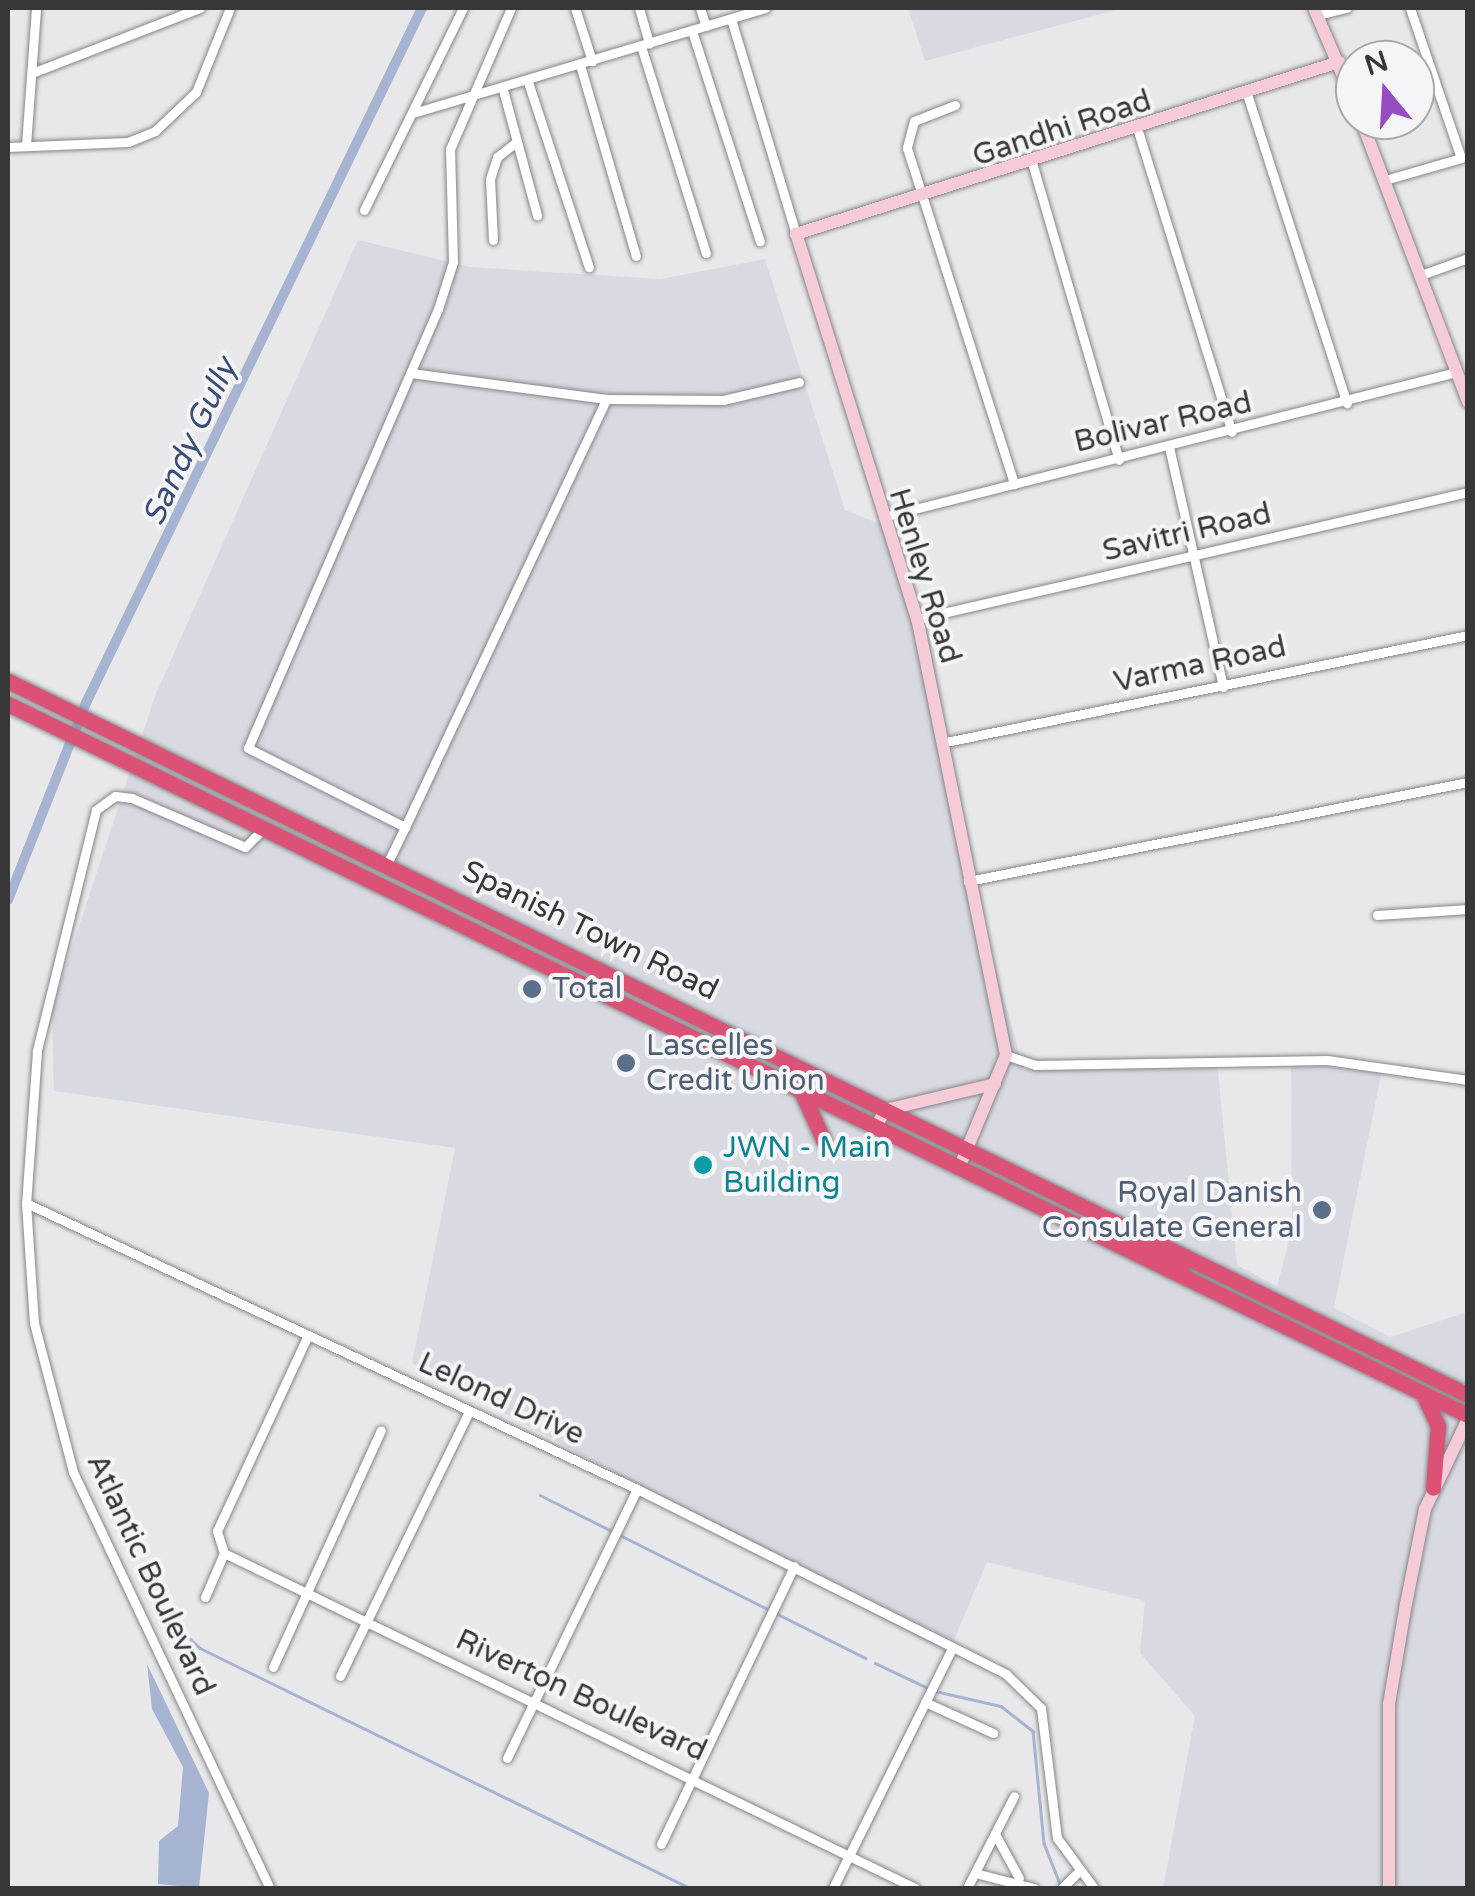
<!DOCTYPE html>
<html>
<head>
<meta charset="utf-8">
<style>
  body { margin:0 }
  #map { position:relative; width:1475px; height:1896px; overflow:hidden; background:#e8e8ea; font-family:"Varela Round",sans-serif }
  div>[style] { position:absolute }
  .built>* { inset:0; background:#d9d9e2 }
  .water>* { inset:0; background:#a6b4d1 }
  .stream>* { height:2.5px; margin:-1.25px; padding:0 1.25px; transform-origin:1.25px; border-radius:1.25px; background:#a6b4d1 }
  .canal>* { height:10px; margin:-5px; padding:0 5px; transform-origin:5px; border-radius:5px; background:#a6b4d1 }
  .roads { filter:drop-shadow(0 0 2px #868688) drop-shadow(0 0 2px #868688) }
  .street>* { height:9px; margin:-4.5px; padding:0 4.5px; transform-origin:4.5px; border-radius:4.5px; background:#fff }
  .secondary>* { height:12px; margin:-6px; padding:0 6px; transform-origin:6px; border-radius:6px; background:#f4cbd6 }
  .highway>* { height:15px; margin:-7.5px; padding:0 7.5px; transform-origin:7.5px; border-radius:7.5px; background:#dc5276 }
  .dots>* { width:28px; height:28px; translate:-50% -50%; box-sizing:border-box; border:5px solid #f5f5f7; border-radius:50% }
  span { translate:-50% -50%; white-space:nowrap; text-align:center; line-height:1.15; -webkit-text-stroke:8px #f5f5f7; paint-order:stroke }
  .street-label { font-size:30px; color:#373738 }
  .service-label { font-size:30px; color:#4e5e75 }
  .left { translate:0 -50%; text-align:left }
  .right { translate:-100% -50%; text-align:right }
  .culture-label { font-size:30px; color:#0d838f }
  .water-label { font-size:32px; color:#394d77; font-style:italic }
  .frame { position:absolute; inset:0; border:10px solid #373738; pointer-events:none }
  .north { position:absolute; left:1335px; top:40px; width:100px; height:100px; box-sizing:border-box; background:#f5f5f7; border:2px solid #a9a9ab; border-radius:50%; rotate:342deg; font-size:28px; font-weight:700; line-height:40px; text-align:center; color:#373738 }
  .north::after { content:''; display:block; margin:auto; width:35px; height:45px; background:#964dc0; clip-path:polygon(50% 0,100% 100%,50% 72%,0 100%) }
</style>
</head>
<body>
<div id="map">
  <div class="built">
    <div style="clip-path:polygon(908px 8px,1123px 8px,925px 61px)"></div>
    <div style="clip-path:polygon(358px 240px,470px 267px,661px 279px,765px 259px,845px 510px,893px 529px,929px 638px,977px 904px,1024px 1070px,1217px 1062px,1237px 1265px,1277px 1286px,1292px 1229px,1291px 1063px,1382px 1070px,1334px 1308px,1390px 1337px,1467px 1312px,1467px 1888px,1163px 1888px,1195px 1716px,1140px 1653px,1145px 1601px,987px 1562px,948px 1654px,412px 1363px,455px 1148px,54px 1091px,52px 1008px,155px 696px)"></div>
  </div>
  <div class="water">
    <div style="clip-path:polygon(147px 1664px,209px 1793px,199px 1888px,158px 1884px,159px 1841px,178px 1826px,183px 1767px,152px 1709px)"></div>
  </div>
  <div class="stream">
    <div style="left:540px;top:1495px;width:364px;rotate:26.6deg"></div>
    <div style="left:177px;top:1627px;width:31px;rotate:42deg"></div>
    <div style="left:200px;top:1648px;width:546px;rotate:26.1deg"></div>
    <div style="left:875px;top:1663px;width:59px;rotate:25.3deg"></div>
    <div style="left:935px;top:1691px;width:68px;rotate:12.8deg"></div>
    <div style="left:1001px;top:1706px;width:41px;rotate:38deg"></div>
    <div style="left:1033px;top:1731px;width:113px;rotate:84.4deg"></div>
    <div style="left:1044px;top:1843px;width:44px;rotate:68.7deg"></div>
  </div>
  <div class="canal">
    <div style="left:8px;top:900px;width:212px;rotate:-68.4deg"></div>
    <div style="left:86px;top:703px;width:772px;rotate:-64.2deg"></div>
  </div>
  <div class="roads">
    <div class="street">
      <div style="left:575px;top:8px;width:56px;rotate:72.2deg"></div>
      <div style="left:639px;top:8px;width:37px;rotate:74deg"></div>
      <div style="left:700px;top:8px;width:19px;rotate:72deg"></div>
      <div style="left:1318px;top:15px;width:30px;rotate:-14deg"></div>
      <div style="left:731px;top:19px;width:225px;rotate:73.2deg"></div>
      <div style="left:692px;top:31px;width:221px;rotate:72.1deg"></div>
      <div style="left:641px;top:46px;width:217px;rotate:72.6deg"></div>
      <div style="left:580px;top:65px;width:199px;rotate:73.7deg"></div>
      <div style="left:32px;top:73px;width:180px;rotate:-21.2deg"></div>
      <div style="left:528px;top:82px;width:195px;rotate:71.8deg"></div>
      <div style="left:503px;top:90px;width:130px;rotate:74.8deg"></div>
      <div style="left:1247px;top:94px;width:325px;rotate:72.1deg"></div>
      <div style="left:955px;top:105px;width:44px;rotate:158.7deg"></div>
      <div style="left:914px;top:121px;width:28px;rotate:105deg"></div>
      <div style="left:907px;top:148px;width:353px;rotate:72.3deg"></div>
      <div style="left:413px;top:113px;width:368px;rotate:-16.6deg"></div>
      <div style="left:1138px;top:131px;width:315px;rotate:72.7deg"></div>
      <div style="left:26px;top:145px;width:137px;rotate:-85.8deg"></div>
      <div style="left:8px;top:147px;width:120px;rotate:-2.4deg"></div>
      <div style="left:128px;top:142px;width:29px;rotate:-22deg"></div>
      <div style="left:155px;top:131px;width:57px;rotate:-43.6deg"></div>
      <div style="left:196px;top:92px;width:91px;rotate:-68deg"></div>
      <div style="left:1033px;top:166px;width:306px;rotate:73.7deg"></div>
      <div style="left:1385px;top:180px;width:79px;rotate:-16.1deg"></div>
      <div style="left:1461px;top:158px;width:158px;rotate:-108.8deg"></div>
      <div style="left:364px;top:210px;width:225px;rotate:-63.9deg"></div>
      <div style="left:493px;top:240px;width:61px;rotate:-92.8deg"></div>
      <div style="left:490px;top:179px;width:23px;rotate:-72deg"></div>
      <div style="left:497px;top:157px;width:24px;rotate:-38deg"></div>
      <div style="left:1421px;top:275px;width:50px;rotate:-19.9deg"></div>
      <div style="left:411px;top:373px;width:197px;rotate:7.6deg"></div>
      <div style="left:606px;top:399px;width:117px;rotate:0.5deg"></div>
      <div style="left:723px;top:400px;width:78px;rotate:-13.3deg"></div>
      <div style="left:1169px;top:447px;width:246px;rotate:77.3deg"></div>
      <div style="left:883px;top:517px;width:591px;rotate:-14.2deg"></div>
      <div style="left:917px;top:619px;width:565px;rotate:-12.98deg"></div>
      <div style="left:941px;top:743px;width:538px;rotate:-11.58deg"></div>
      <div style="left:405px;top:827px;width:473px;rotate:-64.8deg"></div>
      <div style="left:264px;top:828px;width:27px;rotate:135deg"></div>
      <div style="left:245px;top:847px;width:123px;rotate:-156.6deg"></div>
      <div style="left:132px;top:798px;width:17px;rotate:-173deg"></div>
      <div style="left:115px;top:796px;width:24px;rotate:144deg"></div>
      <div style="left:96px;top:810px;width:248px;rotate:103.8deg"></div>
      <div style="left:37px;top:1051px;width:152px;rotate:94.1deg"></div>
      <div style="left:26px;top:1203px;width:120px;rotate:86.2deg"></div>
      <div style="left:34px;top:1323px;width:154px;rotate:75.3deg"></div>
      <div style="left:73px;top:1472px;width:460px;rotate:64.7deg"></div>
      <div style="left:387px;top:864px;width:41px;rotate:-64.1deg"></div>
      <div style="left:405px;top:827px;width:176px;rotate:-153.3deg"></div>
      <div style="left:248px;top:748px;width:478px;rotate:-66.6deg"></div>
      <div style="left:438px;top:309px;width:49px;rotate:-72.3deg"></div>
      <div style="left:453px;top:262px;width:113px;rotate:-91.5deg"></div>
      <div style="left:450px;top:149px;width:154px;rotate:-66.6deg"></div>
      <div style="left:968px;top:881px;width:510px;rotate:-11.2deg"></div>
      <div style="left:1377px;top:915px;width:91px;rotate:-3.8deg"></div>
      <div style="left:1006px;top:1055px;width:31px;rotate:19deg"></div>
      <div style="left:1035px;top:1065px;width:292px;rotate:-1deg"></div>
      <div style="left:1327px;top:1060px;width:142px;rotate:8.1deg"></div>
      <div style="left:26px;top:1203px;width:675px;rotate:25.08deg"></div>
      <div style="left:637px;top:1489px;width:413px;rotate:26.6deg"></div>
      <div style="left:1006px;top:1674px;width:49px;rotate:44.2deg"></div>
      <div style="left:1041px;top:1708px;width:131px;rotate:83deg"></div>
      <div style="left:1057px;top:1838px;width:62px;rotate:53.5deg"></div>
      <div style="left:224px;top:1553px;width:768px;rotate:25.86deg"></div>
      <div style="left:224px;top:1553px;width:23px;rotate:-108deg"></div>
      <div style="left:217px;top:1531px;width:214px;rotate:-65.1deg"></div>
      <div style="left:205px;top:1597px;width:48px;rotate:-66.6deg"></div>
      <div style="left:273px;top:1667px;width:260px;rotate:-65.5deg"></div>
      <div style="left:340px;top:1676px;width:292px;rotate:-64deg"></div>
      <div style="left:925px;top:1702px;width:75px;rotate:24.5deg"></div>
      <div style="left:507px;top:1758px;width:299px;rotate:-64.2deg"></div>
      <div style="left:995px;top:1834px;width:50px;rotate:61.4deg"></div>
      <div style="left:661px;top:1844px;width:308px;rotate:-64.4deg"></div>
      <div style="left:975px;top:1873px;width:61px;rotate:14.3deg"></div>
      <div style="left:833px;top:1888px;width:268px;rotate:-63.6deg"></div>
      <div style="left:967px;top:1888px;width:103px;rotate:-62.9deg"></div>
      <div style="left:1062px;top:1888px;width:20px;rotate:-45deg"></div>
    </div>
    <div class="secondary">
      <div style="left:1314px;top:8px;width:104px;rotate:66.9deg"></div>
      <div style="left:1361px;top:120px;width:302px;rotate:69.2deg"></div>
      <div style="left:876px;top:1127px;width:19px;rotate:-62deg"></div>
      <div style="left:885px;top:1110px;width:113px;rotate:-13.3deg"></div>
      <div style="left:959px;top:1168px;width:122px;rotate:-67.4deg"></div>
      <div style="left:1006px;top:1055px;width:445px;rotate:-101.5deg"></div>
      <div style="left:917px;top:619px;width:404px;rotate:-107.4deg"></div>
      <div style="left:796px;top:234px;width:570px;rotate:-17.58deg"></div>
      <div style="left:1389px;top:1888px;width:184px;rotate:-90deg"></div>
      <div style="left:1389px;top:1704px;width:101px;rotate:-80.4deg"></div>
      <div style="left:1406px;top:1604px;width:97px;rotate:-78.7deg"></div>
      <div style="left:1425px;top:1509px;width:100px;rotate:-64.5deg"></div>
    </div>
    <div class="highway">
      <div style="left:8px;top:681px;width:1625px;rotate:26.06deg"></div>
      <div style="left:8px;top:704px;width:1624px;rotate:25.97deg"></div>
      <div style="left:801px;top:1091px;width:55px;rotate:65.3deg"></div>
      <div style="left:1120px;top:1231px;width:72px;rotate:30.8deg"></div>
      <div style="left:1424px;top:1396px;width:33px;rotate:65deg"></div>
      <div style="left:1438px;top:1426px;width:62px;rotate:94.6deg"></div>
    </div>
  </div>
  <div class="dots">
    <div style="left:532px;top:989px;background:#5c6f8a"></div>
    <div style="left:626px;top:1063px;background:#5c6f8a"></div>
    <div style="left:703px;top:1165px;background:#0f9aa8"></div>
    <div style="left:1322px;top:1210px;background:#5c6f8a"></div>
  </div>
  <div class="street-label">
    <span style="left:1062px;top:129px;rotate:-18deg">Gandhi Road</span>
    <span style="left:1163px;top:423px;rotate:-13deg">Bolivar Road</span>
    <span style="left:1187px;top:533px;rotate:-13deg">Savitri Road</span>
    <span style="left:924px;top:576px;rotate:73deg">Henley Road</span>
    <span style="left:1200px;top:665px;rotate:-12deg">Varma Road</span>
    <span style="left:590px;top:931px;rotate:26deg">Spanish Town Road</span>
    <span style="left:501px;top:1399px;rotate:25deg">Lelond Drive</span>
    <span style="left:150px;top:1575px;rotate:65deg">Atlantic Boulevard</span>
    <span style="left:581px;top:1696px;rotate:25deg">Riverton Boulevard</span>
  </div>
  <div class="service-label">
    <span class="left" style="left:552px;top:989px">Total</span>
    <span class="left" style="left:646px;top:1063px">Lascelles<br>Credit Union</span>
    <span class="right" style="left:1302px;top:1210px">Royal Danish<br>Consulate General</span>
  </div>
  <div class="culture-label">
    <span class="left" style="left:723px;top:1165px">JWN - Main<br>Building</span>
  </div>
  <div class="water-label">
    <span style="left:190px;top:442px;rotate:-65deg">Sandy Gully</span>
  </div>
  <div class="frame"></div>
  <div class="north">N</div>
</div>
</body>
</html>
